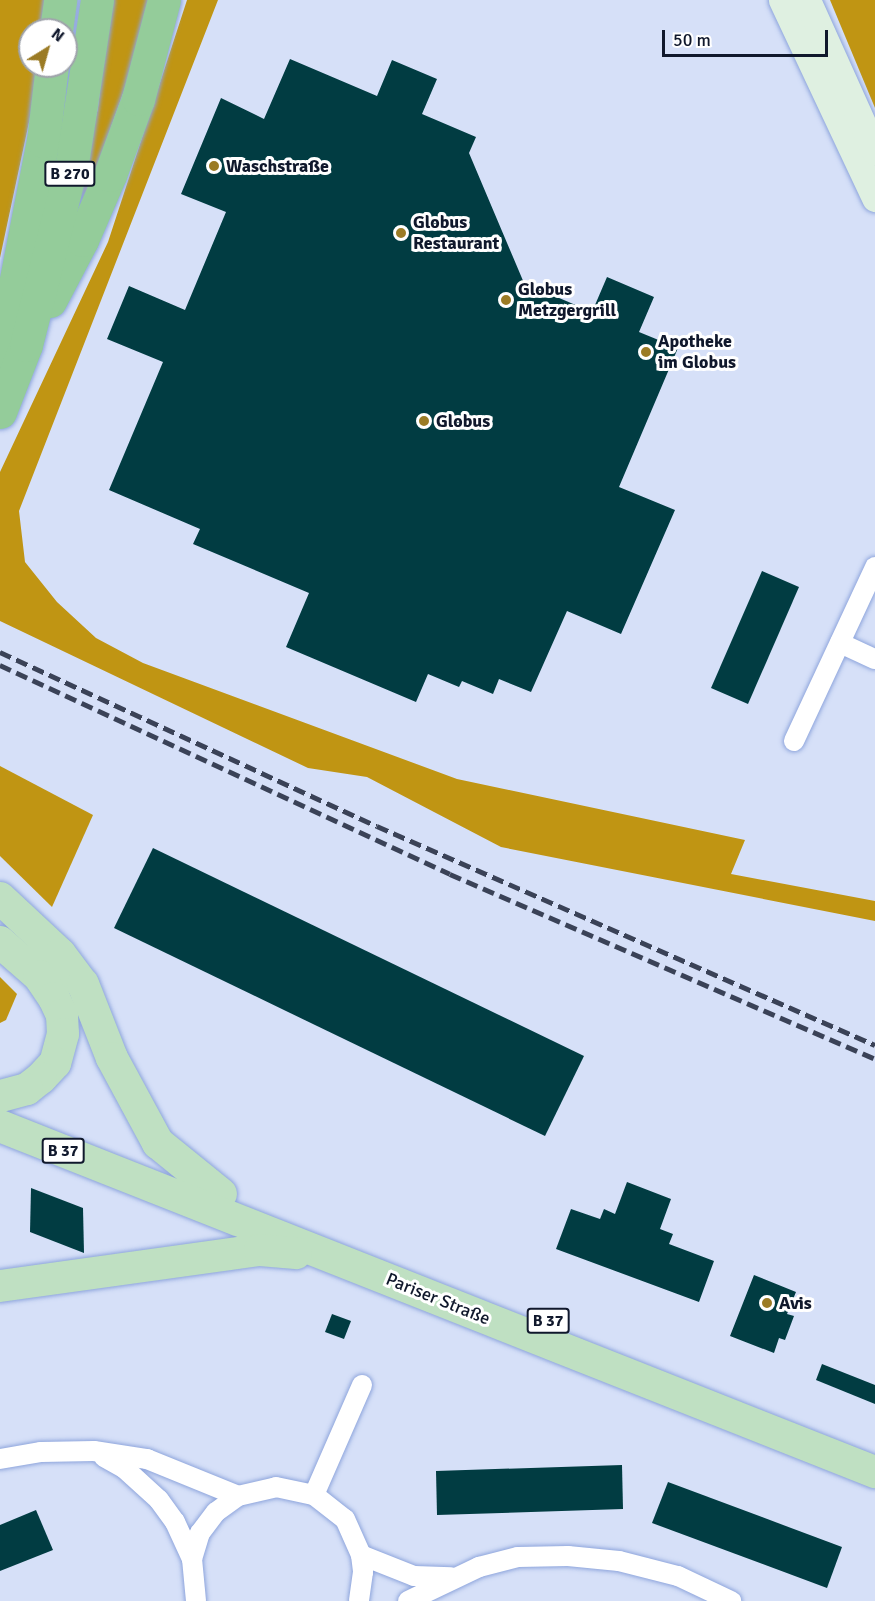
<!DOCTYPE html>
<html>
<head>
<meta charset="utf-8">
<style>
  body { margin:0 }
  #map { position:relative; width:875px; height:1601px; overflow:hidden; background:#d6e0f8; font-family:Signika,sans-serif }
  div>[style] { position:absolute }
  .forest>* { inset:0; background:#c09513 }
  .building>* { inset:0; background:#013c42 }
  .roads { filter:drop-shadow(0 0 2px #8ea5dc) drop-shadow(0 0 2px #8ea5dc) }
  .street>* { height:20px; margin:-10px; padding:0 10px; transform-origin:10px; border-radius:10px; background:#fff }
  .secondary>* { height:27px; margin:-13.5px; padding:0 13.5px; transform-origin:13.5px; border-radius:13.5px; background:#dff0e1 }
  .primary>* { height:32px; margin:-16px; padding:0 16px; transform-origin:16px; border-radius:16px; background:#bfe0c2 }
  .highway>* { height:33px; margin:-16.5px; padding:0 16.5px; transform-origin:16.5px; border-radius:16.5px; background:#94cc9a }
  .rail>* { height:4.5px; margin-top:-2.25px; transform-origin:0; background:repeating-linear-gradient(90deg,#3a4257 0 12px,transparent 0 18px) }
  .dots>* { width:16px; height:16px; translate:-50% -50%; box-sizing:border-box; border:3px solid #fff; border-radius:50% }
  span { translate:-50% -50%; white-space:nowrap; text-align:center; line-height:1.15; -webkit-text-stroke:6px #fff; paint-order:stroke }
  .shield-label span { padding:2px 4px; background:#fff; border:2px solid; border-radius:4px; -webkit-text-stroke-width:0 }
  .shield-label { font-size:16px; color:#10182c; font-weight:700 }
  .poi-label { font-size:18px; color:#10182c; font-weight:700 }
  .left { translate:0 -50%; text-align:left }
  .street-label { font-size:18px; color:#10182c }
  .north { position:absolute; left:18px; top:18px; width:60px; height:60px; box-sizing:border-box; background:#fff; border:2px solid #9fa3ab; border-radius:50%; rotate:37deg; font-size:16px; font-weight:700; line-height:24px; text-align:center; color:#10182c }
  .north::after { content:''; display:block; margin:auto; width:21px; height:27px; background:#9b7b25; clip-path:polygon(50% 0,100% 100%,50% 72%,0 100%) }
  .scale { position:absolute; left:662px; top:30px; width:166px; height:27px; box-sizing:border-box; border:3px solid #10182c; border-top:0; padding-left:8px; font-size:18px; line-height:21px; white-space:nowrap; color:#10182c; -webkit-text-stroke:4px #fff; paint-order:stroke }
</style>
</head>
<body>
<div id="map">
  <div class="forest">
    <div style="clip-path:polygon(0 0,45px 0,43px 30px,30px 30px,30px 66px,41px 66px,0 258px)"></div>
    <div style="clip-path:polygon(110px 0,156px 0,64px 260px,98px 108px)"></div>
    <div style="clip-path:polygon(187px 0,218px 0,19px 511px,25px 562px,57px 602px,96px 638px,143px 663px,457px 779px,745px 840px,731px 874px,875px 901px,875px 921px,501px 847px,367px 777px,308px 768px,0 621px,0 472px,108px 242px)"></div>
    <div style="clip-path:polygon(830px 0,875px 0,875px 108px)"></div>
    <div style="clip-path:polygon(0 766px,93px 815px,52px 907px,0 856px)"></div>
    <div style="clip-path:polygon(0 977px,17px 994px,6px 1020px,0 1023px)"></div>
  </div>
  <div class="building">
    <div style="clip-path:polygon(290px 59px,377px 96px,392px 60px,437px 79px,422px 114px,476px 137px,469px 153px,524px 283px,592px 312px,607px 277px,654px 297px,639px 332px,678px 348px,619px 487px,675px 510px,621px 634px,567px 611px,531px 692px,499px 679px,493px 694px,462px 681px,459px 687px,428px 674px,416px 702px,286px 647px,309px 593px,193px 544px,200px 529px,109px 490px,163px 362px,107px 339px,129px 286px,185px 310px,226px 212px,181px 194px,221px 98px,264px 119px)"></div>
    <div style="clip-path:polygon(762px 571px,799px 587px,748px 704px,711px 688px)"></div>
    <div style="clip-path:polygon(153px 848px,584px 1056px,545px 1136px,114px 928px)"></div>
    <div style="clip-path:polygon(627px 1182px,671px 1199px,660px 1229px,673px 1234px,669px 1244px,714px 1261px,699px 1302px,556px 1249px,571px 1209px,600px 1219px,604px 1209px,615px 1214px)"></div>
    <div style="clip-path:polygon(31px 1188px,83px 1208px,84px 1253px,30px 1232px)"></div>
    <div style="clip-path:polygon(754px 1275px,796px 1292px,787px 1314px,794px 1316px,785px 1340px,779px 1338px,774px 1353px,730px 1336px)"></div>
    <div style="clip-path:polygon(332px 1314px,351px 1321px,344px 1339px,325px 1332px)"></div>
    <div style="clip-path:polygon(822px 1364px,875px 1385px,875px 1404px,816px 1380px)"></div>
    <div style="clip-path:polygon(622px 1465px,623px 1509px,437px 1515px,436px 1471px)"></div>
    <div style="clip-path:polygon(668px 1482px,842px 1547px,827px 1588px,652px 1523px)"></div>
    <div style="clip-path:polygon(36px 1510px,53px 1550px,0 1571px,0 1525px)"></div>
  </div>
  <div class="roads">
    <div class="street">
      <div style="left:840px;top:643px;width:38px;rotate:25deg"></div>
      <div style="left:794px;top:741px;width:192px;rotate:-65deg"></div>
      <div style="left:104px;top:1457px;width:23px;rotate:29deg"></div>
      <div style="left:124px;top:1468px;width:47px;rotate:42.4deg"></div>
      <div style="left:159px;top:1500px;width:27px;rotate:54deg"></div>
      <div style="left:175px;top:1522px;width:41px;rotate:65.3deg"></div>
      <div style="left:0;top:1459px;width:42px;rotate:-9.7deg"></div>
      <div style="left:41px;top:1452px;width:53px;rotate:-1.1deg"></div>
      <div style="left:94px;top:1451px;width:54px;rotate:8.6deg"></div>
      <div style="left:147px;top:1459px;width:98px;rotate:22.1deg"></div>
      <div style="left:314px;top:1495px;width:120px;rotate:-66.4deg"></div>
      <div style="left:361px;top:1555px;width:57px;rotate:21.6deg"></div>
      <div style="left:414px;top:1576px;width:37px;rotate:2deg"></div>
      <div style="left:196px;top:1601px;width:42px;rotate:-95.4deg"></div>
      <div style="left:192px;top:1559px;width:27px;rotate:-73deg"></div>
      <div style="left:200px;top:1533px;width:26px;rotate:-53deg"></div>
      <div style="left:216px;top:1512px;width:27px;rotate:-36deg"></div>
      <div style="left:238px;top:1496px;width:39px;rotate:-13deg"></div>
      <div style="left:276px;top:1487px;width:39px;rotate:12deg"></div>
      <div style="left:314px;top:1495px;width:39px;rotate:38deg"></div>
      <div style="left:345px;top:1519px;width:39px;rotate:66deg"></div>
      <div style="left:361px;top:1555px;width:17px;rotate:83deg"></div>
      <div style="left:363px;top:1572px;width:29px;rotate:98deg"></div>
      <div style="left:408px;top:1601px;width:79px;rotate:-25.6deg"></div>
      <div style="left:479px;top:1567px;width:40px;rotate:-14.4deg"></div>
      <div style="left:518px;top:1557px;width:50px;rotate:-1.1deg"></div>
      <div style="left:568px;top:1556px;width:51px;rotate:5.6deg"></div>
      <div style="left:619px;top:1561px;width:61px;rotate:14.3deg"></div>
      <div style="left:678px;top:1576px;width:59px;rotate:25.3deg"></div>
    </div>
    <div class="secondary">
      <div style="left:782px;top:0;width:219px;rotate:64.8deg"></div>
      <div style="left:807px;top:0;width:166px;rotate:65.8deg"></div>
    </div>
    <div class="primary">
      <div style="left:0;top:898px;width:82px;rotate:43deg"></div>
      <div style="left:60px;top:954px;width:38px;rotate:53deg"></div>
      <div style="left:83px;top:984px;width:79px;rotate:68.6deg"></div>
      <div style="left:112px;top:1058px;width:97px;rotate:61.6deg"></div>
      <div style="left:158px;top:1143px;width:81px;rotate:39deg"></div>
      <div style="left:0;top:942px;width:52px;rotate:41.1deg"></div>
      <div style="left:39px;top:976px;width:27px;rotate:56deg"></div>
      <div style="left:54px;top:998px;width:19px;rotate:65deg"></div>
      <div style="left:62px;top:1015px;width:19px;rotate:87deg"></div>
      <div style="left:63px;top:1034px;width:30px;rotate:105deg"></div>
      <div style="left:55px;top:1063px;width:21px;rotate:133deg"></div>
      <div style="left:41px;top:1078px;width:18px;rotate:142deg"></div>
      <div style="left:27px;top:1089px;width:28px;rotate:165deg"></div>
      <div style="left:0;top:1126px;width:941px;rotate:21.58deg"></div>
      <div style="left:0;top:1286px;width:262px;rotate:-7.9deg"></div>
      <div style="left:260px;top:1250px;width:36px;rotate:5deg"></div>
    </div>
    <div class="highway">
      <div style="left:56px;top:30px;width:30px;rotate:-82deg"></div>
      <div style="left:50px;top:301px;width:69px;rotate:-62.3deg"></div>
      <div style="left:82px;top:240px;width:71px;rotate:-66.7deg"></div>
      <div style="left:110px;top:175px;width:81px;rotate:-69.8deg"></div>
      <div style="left:138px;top:99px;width:102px;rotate:-75.3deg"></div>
      <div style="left:2px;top:351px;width:214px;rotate:-79deg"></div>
      <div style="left:43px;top:141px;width:76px;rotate:-83.2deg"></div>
      <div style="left:0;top:412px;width:72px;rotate:-68.8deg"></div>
      <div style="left:26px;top:345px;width:188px;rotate:-75.8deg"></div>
      <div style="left:72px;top:163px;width:165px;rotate:-81.3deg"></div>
    </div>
  </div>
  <div class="rail">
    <div style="left:0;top:652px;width:415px;rotate:24.8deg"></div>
    <div style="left:377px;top:826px;width:544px;rotate:23.74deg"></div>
    <div style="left:0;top:665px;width:496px;rotate:24.9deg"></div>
    <div style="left:450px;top:874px;width:464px;rotate:23.5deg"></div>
  </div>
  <div class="dots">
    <div style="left:214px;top:166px;background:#9b7b25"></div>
    <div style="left:401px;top:233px;background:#9b7b25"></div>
    <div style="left:506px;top:300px;background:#9b7b25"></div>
    <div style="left:646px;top:352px;background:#9b7b25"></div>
    <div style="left:424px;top:421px;background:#9b7b25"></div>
    <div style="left:767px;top:1303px;background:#9b7b25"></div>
  </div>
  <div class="shield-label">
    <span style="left:70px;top:174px">B 270</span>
    <span style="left:63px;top:1151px">B 37</span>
    <span style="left:548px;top:1321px">B 37</span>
  </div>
  <div class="poi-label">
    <span class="left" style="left:226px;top:166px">Waschstraße</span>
    <span class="left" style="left:413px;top:233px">Globus<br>Restaurant</span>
    <span class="left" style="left:518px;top:300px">Globus<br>Metzgergrill</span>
    <span class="left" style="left:658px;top:352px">Apotheke<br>im Globus</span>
    <span class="left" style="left:436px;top:421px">Globus</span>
    <span class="left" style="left:779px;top:1303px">Avis</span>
  </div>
  <div class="street-label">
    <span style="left:438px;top:1299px;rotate:22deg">Pariser Straße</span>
  </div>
  <div class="north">N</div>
  <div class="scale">50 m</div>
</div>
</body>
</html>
